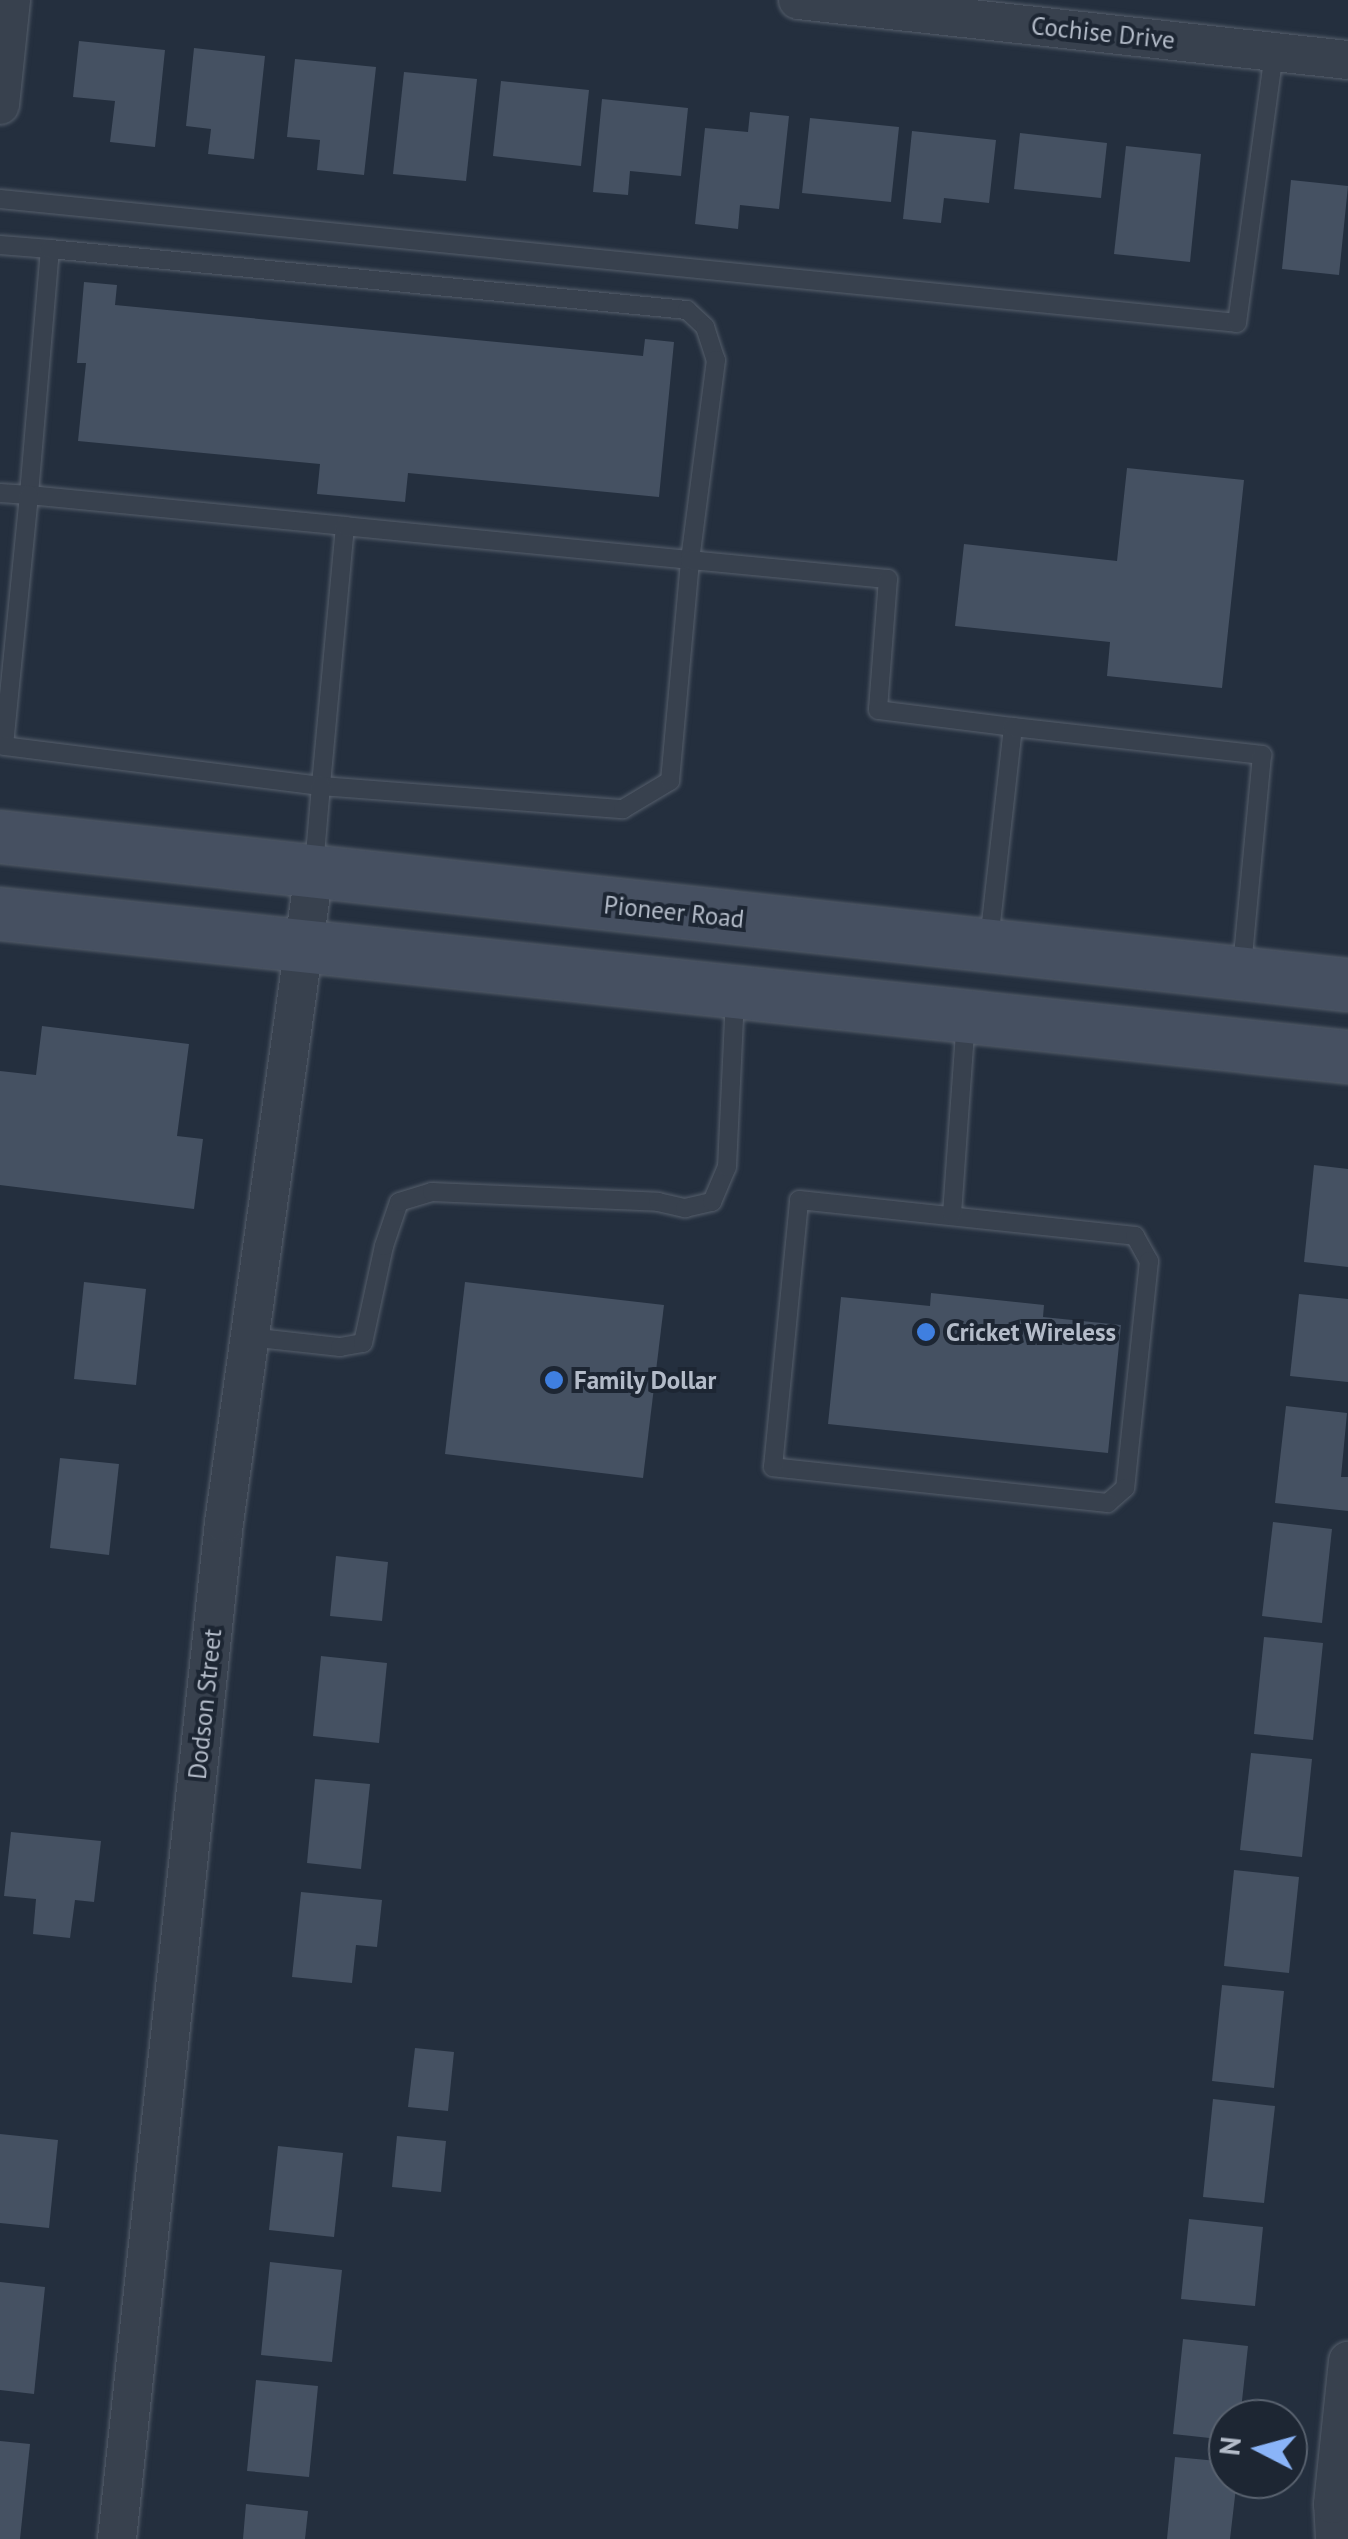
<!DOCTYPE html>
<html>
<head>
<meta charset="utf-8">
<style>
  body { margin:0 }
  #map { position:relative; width:1348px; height:2539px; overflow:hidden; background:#242f3e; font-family:"PT Sans",sans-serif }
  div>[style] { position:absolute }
  .building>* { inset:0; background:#455162 }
  .roads { filter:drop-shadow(0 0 2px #565f6c) drop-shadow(0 0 2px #565f6c) }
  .lane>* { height:18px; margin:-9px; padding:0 9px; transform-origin:9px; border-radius:9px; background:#38414e }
  .street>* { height:38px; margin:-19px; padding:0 19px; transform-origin:19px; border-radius:19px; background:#38414e }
  .secondary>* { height:52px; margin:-26px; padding:0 26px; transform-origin:26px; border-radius:26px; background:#465061 }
  .dots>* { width:28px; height:28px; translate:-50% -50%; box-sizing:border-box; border:5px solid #1d2633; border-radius:50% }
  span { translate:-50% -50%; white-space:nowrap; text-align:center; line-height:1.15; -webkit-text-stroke:8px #1d2633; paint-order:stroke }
  .street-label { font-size:25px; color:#b4bcc9 }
  .poi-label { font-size:25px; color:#b4bcc9; font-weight:700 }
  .left { translate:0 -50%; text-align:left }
  .north { position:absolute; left:1208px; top:2399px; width:100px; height:100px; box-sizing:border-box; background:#1d2633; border:2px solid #59626f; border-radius:50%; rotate:276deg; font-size:28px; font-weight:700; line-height:40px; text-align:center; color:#b4bcc9 }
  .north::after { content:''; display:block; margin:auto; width:35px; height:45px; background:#8ab4f8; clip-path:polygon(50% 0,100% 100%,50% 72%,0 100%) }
</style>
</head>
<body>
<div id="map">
  <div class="building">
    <div style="clip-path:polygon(79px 41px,165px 50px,155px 147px,110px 142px,115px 101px,73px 97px)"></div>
    <div style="clip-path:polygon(194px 48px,265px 56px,254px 159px,208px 154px,211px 129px,186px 126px)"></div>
    <div style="clip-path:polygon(295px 59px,376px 67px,364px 175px,317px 170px,320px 140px,287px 137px)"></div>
    <div style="clip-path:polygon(404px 72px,477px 79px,466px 181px,393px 174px)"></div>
    <div style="clip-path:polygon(501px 81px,589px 90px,581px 166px,493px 156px)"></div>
    <div style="clip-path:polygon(602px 99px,688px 108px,681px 176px,630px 171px,628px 195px,593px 192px)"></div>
    <div style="clip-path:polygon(750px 112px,789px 116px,779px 209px,740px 205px,738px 229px,695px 224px,705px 128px,748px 132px)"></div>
    <div style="clip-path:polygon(810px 118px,899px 127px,891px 202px,802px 193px)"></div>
    <div style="clip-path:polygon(912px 131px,996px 140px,989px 203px,944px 198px,941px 223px,903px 219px)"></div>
    <div style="clip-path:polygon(1020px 133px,1107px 143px,1101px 198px,1014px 189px)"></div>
    <div style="clip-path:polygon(1126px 146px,1201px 154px,1190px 262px,1114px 254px)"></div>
    <div style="clip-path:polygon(1291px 180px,1348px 186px,1339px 275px,1282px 269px)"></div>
    <div style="clip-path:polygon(84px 282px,117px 285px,115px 305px,643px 356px,645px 339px,674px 342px,659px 497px,408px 473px,405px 502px,317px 494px,320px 464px,78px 441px,86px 363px,77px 363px)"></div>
    <div style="clip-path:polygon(1127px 468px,1244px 480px,1222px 688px,1107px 676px,1110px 642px,955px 626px,964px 544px,1117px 561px)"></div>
    <div style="clip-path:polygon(42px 1026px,189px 1044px,177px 1136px,203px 1139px,194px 1209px,0 1185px,0 1071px,36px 1075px)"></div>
    <div style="clip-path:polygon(1314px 1165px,1348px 1169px,1348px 1267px,1304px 1262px)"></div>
    <div style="clip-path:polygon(84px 1282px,146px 1289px,136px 1385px,74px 1379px)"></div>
    <div style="clip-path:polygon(465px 1282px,664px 1305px,643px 1478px,445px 1454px)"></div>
    <div style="clip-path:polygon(931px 1293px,1044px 1305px,1043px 1317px,1121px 1325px,1108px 1453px,828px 1424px,841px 1297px,930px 1306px)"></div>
    <div style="clip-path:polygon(1299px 1294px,1348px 1299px,1348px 1382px,1290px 1376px)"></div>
    <div style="clip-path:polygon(1286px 1406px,1347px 1413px,1341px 1477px,1348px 1477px,1348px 1511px,1275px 1503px)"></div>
    <div style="clip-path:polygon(60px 1458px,119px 1464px,109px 1555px,50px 1548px)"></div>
    <div style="clip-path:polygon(1273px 1522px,1332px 1529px,1322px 1623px,1262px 1616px)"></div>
    <div style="clip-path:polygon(336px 1556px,388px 1562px,382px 1621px,330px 1616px)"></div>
    <div style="clip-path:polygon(1264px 1637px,1323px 1643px,1313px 1740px,1254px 1734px)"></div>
    <div style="clip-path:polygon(321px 1656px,387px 1663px,379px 1743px,313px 1736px)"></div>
    <div style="clip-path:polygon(1251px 1753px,1312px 1759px,1302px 1857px,1240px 1850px)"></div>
    <div style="clip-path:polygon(315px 1779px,370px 1784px,361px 1869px,307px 1863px)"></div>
    <div style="clip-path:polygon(11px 1832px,101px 1841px,94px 1902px,75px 1900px,70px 1938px,33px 1934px,36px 1899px,4px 1896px)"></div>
    <div style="clip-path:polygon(1234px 1870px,1299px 1877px,1289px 1973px,1224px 1966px)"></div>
    <div style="clip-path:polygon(301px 1892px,382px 1900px,377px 1947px,356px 1945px,352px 1983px,292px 1977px)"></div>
    <div style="clip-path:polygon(1222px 1985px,1284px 1991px,1274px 2088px,1212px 2081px)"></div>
    <div style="clip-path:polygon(415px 2048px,454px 2052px,448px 2111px,408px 2107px)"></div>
    <div style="clip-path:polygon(1213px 2099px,1275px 2106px,1264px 2203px,1203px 2197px)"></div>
    <div style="clip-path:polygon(0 2134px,58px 2140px,49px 2228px,0 2223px)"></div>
    <div style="clip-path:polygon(397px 2136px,446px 2141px,441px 2192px,392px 2187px)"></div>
    <div style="clip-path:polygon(278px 2146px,343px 2153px,334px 2237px,269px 2230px)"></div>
    <div style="clip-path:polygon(1189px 2219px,1263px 2227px,1255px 2306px,1181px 2299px)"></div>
    <div style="clip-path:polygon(270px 2262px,342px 2270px,332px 2362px,261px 2355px)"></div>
    <div style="clip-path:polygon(0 2282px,45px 2287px,34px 2394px,0 2390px)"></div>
    <div style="clip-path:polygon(1183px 2339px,1248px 2346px,1240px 2419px,1228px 2419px,1228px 2440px,1173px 2434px)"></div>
    <div style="clip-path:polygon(256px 2380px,318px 2386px,309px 2477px,247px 2471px)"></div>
    <div style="clip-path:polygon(0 2441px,30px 2444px,20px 2539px,0 2539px)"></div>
    <div style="clip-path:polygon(1175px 2457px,1228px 2462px,1228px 2479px,1237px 2479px,1230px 2539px,1167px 2539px)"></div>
    <div style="clip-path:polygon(246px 2504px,308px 2511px,305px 2539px,243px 2539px)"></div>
  </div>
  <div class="roads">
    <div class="lane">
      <div style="left:0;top:199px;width:1243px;rotate:5.72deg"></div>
      <div style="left:1237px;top:323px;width:274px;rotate:-82.2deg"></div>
      <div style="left:0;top:245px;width:50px;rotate:4.6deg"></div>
      <div style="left:50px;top:249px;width:247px;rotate:94.9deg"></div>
      <div style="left:29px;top:495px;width:318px;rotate:5.6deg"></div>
      <div style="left:345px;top:526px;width:261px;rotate:95.3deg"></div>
      <div style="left:321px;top:786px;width:303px;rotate:4.4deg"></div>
      <div style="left:623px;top:809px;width:55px;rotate:-30.8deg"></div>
      <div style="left:670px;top:781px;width:222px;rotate:-84.8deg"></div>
      <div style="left:690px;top:560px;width:347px;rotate:-174.4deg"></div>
      <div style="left:50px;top:249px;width:640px;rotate:5.47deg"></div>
      <div style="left:687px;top:310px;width:25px;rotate:43deg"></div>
      <div style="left:705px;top:327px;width:35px;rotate:72deg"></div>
      <div style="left:716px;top:360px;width:202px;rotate:97.4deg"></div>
      <div style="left:690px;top:560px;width:199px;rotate:5.5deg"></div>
      <div style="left:888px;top:579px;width:131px;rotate:94.4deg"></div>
      <div style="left:878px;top:710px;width:136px;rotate:7.2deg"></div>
      <div style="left:1013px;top:727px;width:216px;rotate:96.4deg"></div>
      <div style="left:0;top:493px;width:29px;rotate:4deg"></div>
      <div style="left:29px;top:495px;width:252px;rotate:95.7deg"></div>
      <div style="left:4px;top:746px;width:320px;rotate:7.2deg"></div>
      <div style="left:321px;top:786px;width:80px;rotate:95deg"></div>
      <div style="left:1013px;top:727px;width:251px;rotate:6.4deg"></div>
      <div style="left:1262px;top:755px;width:214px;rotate:95.4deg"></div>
      <div style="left:799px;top:1200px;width:338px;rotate:6.1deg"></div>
      <div style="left:1135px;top:1236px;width:29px;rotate:61deg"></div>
      <div style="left:1149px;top:1261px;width:228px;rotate:96deg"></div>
      <div style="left:1125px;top:1488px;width:23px;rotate:139deg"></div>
      <div style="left:1108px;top:1503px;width:337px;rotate:-173.9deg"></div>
      <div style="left:773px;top:1467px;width:268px;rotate:-84.4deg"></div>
      <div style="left:952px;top:1214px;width:195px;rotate:-85.9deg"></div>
      <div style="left:249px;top:1337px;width:92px;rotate:6.3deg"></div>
      <div style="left:340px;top:1347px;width:23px;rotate:-10deg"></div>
      <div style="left:363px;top:1343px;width:99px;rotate:-77.8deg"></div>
      <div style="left:384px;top:1246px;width:46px;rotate:-71.2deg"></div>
      <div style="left:399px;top:1202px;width:34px;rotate:-17deg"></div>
      <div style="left:432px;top:1192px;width:226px;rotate:2.5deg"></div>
      <div style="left:658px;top:1202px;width:28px;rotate:13deg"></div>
      <div style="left:685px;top:1208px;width:28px;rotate:-13deg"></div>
      <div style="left:712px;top:1202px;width:38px;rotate:-67deg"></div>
      <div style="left:727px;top:1167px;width:170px;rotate:-87.3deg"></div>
    </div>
    <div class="street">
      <div style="left:798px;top:0;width:553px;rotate:6.23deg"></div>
      <div style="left:0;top:105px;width:106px;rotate:-84deg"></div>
      <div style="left:117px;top:2539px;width:1022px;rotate:-83.99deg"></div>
      <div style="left:224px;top:1523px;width:657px;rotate:-82.13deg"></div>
      <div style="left:1335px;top:2539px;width:35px;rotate:-93deg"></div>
      <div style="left:1333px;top:2504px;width:144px;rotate:-84deg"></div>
    </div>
    <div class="secondary">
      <div style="left:0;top:837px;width:1356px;rotate:6.27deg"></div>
      <div style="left:0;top:914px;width:1356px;rotate:6.06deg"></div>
    </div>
  </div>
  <div class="dots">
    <div style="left:926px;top:1332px;background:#3f7fe0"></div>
    <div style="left:554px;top:1380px;background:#3f7fe0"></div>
  </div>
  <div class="street-label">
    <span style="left:1103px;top:33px;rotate:6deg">Cochise Drive</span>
    <span style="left:674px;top:912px;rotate:6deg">Pioneer Road</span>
    <span style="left:205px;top:1704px;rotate:-84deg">Dodson Street</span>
  </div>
  <div class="poi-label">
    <span class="left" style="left:946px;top:1332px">Cricket Wireless</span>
    <span class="left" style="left:574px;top:1380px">Family Dollar</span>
  </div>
  <div class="north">N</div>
</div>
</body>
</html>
